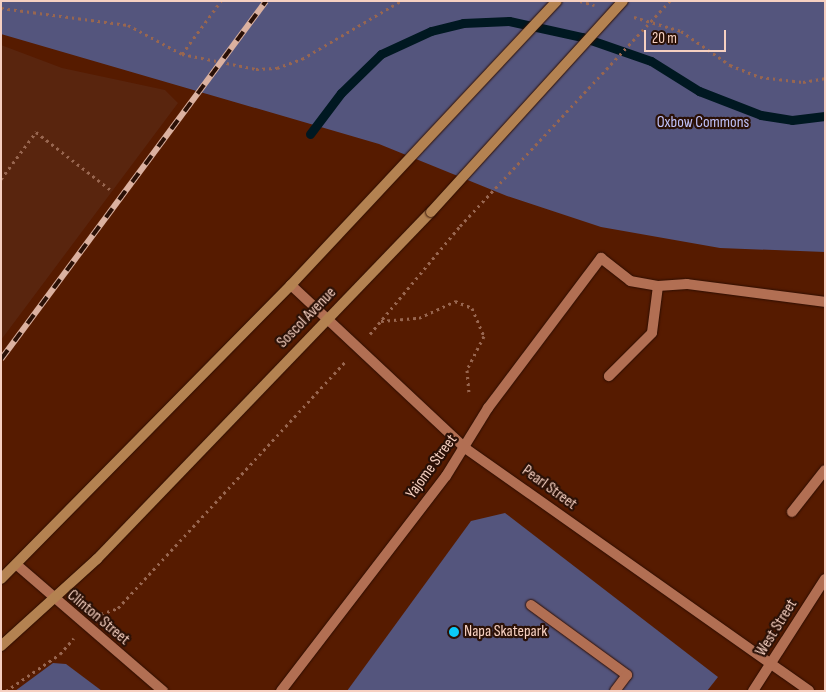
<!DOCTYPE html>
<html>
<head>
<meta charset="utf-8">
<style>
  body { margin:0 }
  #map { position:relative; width:826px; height:692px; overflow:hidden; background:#561b00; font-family:"Sofia Sans Condensed",sans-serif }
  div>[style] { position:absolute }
  .built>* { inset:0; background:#59250e }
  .green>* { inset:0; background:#54557d }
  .stream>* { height:9px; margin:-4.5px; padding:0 4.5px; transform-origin:4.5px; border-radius:4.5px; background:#001821 }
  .path>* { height:3px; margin-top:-1.5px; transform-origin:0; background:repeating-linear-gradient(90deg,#986650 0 2.5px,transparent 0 6.5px) }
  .roads { filter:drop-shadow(0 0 1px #2d0e02) drop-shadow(0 0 1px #2d0e02) }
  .service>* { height:10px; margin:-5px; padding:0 5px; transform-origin:5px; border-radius:5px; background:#b26f53 }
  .minor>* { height:10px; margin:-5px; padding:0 5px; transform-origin:5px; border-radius:5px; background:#b26f53 }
  .secondary>* { height:10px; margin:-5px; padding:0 5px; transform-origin:5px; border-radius:5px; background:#b48251 }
  .rail>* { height:5.5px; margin-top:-2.75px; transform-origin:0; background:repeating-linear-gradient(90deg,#2a1006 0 11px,#dbb1a0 0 22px); box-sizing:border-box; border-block:1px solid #dbb1a0 }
  .path-bridge>* { height:3px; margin-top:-1.5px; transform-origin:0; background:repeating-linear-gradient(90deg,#986650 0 2.5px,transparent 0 6.5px) }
  .bridges { filter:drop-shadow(0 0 1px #2d0e02) drop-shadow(0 0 1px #2d0e02) }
  .secondary-bridge>* { height:10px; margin:-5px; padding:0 5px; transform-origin:5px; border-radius:5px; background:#b48251 }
  .dots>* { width:14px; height:14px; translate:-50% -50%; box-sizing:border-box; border:2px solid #2a1006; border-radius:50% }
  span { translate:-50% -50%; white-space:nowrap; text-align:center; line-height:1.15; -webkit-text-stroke:4.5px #2a1006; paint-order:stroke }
  .park-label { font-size:16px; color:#bec0f7 }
  .street-label { font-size:16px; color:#f6d0c1 }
  .poi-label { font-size:16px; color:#f6d0c1 }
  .left { translate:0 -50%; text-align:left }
  .frame { position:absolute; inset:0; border:2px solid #f6d0c1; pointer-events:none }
  .scale { position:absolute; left:644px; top:30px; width:82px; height:22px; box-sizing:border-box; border:2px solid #f6d0c1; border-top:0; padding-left:6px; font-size:15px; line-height:18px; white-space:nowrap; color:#f6d0c1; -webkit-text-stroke:4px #2a1006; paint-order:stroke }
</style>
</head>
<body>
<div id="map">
  <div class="built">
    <div style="clip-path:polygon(1px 45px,62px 68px,165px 90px,178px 103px,1px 340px)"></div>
  </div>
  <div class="green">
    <div style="clip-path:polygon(1px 1px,825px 1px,825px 252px,720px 248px,601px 227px,507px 196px,379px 144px,1px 34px)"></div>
    <div style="clip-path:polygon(505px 513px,718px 677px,707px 691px,347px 691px,471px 521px)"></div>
    <div style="clip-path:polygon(53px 663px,66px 664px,102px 691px,15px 691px)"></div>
  </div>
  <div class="stream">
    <div style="left:310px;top:134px;width:51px;rotate:-52.9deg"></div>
    <div style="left:341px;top:93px;width:56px;rotate:-44.3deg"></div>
    <div style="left:381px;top:54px;width:55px;rotate:-24.7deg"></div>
    <div style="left:431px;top:31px;width:33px;rotate:-14deg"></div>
    <div style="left:463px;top:23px;width:46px;rotate:-2.5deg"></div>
    <div style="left:509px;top:21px;width:75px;rotate:12.4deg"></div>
    <div style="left:582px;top:37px;width:73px;rotate:19.2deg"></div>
    <div style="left:651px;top:61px;width:57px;rotate:32deg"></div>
    <div style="left:699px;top:91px;width:66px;rotate:21.2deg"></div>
    <div style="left:761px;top:115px;width:31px;rotate:9deg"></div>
    <div style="left:792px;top:120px;width:33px;rotate:-7deg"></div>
  </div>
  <div class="path">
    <div style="left:580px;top:1px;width:15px;rotate:16deg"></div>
    <div style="left:1px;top:8px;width:128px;rotate:7.6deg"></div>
    <div style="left:128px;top:25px;width:61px;rotate:28.2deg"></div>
    <div style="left:182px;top:54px;width:76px;rotate:11.5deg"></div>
    <div style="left:256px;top:69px;width:21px;rotate:-3deg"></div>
    <div style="left:277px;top:68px;width:27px;rotate:-20deg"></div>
    <div style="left:302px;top:59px;width:115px;rotate:-30.4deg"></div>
    <div style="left:634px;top:17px;width:49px;rotate:16.6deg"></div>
    <div style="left:681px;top:31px;width:60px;rotate:34.8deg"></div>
    <div style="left:730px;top:65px;width:32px;rotate:22deg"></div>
    <div style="left:760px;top:77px;width:43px;rotate:6.6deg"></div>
    <div style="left:803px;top:82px;width:22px;rotate:-10deg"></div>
    <div style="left:182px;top:54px;width:66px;rotate:-53.7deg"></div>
    <div style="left:1px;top:179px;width:59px;rotate:-53.3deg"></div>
    <div style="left:36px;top:132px;width:96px;rotate:37.8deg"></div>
    <div style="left:381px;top:321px;width:38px;rotate:-5deg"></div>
    <div style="left:419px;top:318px;width:40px;rotate:-25deg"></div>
    <div style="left:455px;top:301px;width:18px;rotate:22deg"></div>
    <div style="left:472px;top:308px;width:30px;rotate:67deg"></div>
    <div style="left:484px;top:336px;width:38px;rotate:117deg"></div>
    <div style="left:467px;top:370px;width:22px;rotate:85deg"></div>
    <div style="left:370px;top:334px;width:141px;rotate:-50.2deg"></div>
    <div style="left:101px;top:614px;width:18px;rotate:-19deg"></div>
    <div style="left:118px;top:608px;width:336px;rotate:-47.3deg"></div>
    <div style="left:6px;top:691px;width:65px;rotate:-34.4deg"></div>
    <div style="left:60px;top:654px;width:21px;rotate:-49deg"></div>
  </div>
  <div class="roads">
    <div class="service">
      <div style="left:601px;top:258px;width:37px;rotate:38deg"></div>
      <div style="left:630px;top:281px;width:28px;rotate:10deg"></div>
      <div style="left:658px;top:286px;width:47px;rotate:97.3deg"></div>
      <div style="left:652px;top:333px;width:61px;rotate:135deg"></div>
      <div style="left:658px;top:286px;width:29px;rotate:-4deg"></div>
      <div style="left:687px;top:284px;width:139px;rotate:7.4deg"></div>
      <div style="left:792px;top:512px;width:53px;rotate:-51.8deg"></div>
      <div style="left:531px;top:605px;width:119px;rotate:36.1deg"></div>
      <div style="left:627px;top:675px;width:20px;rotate:127deg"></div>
    </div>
    <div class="minor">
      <div style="left:291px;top:285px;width:238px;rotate:43.1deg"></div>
      <div style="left:465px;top:448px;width:421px;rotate:35.2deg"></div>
      <div style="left:17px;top:565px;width:193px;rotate:40.8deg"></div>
      <div style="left:281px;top:691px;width:271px;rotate:-52.5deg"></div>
      <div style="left:446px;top:476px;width:80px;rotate:-58.3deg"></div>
      <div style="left:488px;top:408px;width:188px;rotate:-53deg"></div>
      <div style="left:753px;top:691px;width:133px;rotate:-57.3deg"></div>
    </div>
    <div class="secondary">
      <div style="left:1px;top:579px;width:413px;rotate:-45.4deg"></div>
      <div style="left:291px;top:285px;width:389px;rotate:-46.9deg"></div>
      <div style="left:1px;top:646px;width:130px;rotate:-42.2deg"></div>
      <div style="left:97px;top:559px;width:482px;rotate:-46.1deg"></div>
    </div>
  </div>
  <div class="rail">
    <div style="left:1px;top:359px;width:445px;rotate:-53.5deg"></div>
  </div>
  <div class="path-bridge">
    <div style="left:460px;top:226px;width:308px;rotate:-47deg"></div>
  </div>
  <div class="bridges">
    <div class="secondary-bridge">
      <div style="left:431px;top:212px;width:285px;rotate:-47.7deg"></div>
    </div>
  </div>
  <div class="dots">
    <div style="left:454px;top:632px;background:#0acafa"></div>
  </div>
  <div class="park-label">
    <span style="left:703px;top:123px">Oxbow Commons</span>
  </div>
  <div class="street-label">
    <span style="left:307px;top:318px;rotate:-46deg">Soscol Avenue</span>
    <span style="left:432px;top:467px;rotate:-54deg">Yajome Street</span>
    <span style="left:549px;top:488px;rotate:36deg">Pearl Street</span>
    <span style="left:98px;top:618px;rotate:40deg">Clinton Street</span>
    <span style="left:777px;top:628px;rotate:-58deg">West Street</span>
  </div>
  <div class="poi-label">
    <span class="left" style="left:464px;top:632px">Napa Skatepark</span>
  </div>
  <div class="frame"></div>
  <div class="scale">20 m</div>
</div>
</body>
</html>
